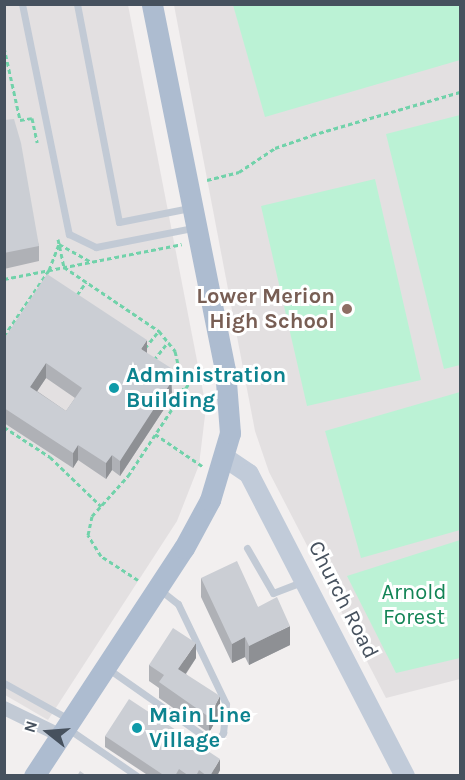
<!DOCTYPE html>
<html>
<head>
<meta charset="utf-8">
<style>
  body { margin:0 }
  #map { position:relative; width:465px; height:780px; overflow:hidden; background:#f2efef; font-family:Karla,sans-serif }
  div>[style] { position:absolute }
  .education>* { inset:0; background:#e3e0e1 }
  .green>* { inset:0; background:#bbf2d5 }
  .path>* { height:3px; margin-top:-1.5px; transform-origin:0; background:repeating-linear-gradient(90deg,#71d2aa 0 4.5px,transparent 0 7.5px) }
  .lane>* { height:7px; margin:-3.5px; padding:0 3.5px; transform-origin:3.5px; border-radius:3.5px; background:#c2cad5 }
  .street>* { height:14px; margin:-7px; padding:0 7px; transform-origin:7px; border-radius:7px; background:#c2cad5 }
  .secondary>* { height:20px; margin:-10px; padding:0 10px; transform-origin:10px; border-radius:10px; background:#c1cbd9 }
  .primary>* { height:21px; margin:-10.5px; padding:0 10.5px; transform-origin:10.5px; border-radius:10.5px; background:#adbcd0 }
  .wall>* { inset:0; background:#afb1b6 }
  .shaded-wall>* { inset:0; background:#8e9094 }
  .building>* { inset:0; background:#cbced4 }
  .dots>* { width:16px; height:16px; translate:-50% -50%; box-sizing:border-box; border:3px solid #fff; border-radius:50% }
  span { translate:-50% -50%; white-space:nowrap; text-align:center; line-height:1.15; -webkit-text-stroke:6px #fff; paint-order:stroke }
  .education-label { font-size:22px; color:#785e54; font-weight:700 }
  .right { translate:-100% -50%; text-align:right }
  .culture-label { font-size:22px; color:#0d838f; font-weight:700 }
  .left { translate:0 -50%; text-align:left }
  .park-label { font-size:22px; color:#128455 }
  .street-label { font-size:22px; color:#46515e }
  .frame { position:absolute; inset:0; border:6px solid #46515e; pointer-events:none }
  .north { position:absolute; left:18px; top:702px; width:60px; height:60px; -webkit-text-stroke:4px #fff; paint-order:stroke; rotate:287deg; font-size:16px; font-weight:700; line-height:24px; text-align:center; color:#46515e }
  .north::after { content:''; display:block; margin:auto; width:21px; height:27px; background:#46515e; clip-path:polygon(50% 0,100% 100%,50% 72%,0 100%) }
</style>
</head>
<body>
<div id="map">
  <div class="education">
    <div style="clip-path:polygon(5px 5px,128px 5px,206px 407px,199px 465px,177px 521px,48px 720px,5px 695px)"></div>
    <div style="clip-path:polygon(174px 5px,460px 5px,460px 679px,386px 698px,269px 472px,255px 431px)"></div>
  </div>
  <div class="green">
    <div style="clip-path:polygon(233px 5px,460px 5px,460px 60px,265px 117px)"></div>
    <div style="clip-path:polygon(460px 115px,460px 365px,444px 369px,386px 134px)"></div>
    <div style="clip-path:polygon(375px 179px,421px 380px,307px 406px,261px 206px)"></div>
    <div style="clip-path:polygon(460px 392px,460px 530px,361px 558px,325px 431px)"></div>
    <div style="clip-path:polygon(460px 540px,460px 658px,396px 673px,347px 576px)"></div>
  </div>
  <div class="path">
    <div style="left:4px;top:47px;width:75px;rotate:77.6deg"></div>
    <div style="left:20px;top:120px;width:12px;rotate:-9deg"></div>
    <div style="left:32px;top:118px;width:25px;rotate:78deg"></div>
    <div style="left:207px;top:180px;width:33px;rotate:-14deg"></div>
    <div style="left:239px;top:172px;width:43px;rotate:-33.7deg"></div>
    <div style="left:275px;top:148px;width:39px;rotate:-19deg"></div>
    <div style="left:312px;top:135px;width:154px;rotate:-16.2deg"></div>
    <div style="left:58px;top:239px;width:29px;rotate:78deg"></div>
    <div style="left:64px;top:267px;width:115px;rotate:34deg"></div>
    <div style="left:159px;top:331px;width:26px;rotate:51deg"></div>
    <div style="left:175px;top:351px;width:40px;rotate:77deg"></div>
    <div style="left:4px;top:279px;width:181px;rotate:-11.1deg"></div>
    <div style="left:77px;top:295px;width:16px;rotate:-55deg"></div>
    <div style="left:4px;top:336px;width:80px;rotate:-55.7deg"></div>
    <div style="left:49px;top:270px;width:28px;rotate:-69deg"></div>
    <div style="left:59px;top:244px;width:37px;rotate:29deg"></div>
    <div style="left:145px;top:348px;width:22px;rotate:-51deg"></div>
    <div style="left:154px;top:360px;width:23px;rotate:-52deg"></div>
    <div style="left:4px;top:427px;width:55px;rotate:33.1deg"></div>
    <div style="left:50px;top:457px;width:71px;rotate:43.9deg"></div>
    <div style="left:155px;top:434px;width:57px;rotate:34.2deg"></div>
    <div style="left:138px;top:580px;width:44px;rotate:-147deg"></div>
    <div style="left:101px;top:556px;width:25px;rotate:-122deg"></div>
    <div style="left:88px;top:535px;width:19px;rotate:-78deg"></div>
    <div style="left:92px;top:516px;width:54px;rotate:-48deg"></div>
    <div style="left:128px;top:476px;width:133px;rotate:-56.7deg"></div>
  </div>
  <div class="lane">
    <div style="left:22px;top:4px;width:235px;rotate:78.5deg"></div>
    <div style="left:69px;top:234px;width:30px;rotate:26deg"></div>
    <div style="left:96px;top:247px;width:99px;rotate:-11.1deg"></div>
    <div style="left:77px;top:4px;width:222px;rotate:79.1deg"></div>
    <div style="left:119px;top:222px;width:72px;rotate:-11.2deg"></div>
    <div style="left:247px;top:548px;width:52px;rotate:60deg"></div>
    <div style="left:273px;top:593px;width:31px;rotate:-21deg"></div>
    <div style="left:107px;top:668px;width:132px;rotate:35.1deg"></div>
    <div style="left:215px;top:744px;width:14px;rotate:-54deg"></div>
    <div style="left:223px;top:733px;width:29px;rotate:-84deg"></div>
    <div style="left:226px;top:704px;width:111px;rotate:-115.6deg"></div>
    <div style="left:178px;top:604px;width:23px;rotate:-142deg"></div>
    <div style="left:4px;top:683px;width:72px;rotate:29.1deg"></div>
    <div style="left:67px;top:728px;width:85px;rotate:34.4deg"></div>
  </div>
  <div class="street">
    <div style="left:4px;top:708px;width:61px;rotate:26.1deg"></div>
  </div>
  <div class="secondary">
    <div style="left:224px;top:457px;width:30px;rotate:34deg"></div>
    <div style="left:249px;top:474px;width:340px;rotate:62.7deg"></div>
  </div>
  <div class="primary">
    <div style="left:34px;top:776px;width:273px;rotate:-56.7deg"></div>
    <div style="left:184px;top:548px;width:55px;rotate:-61.6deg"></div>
    <div style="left:210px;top:500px;width:70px;rotate:-73.4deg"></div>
    <div style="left:230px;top:433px;width:63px;rotate:-94.5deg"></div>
    <div style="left:225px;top:370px;width:373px;rotate:-101.3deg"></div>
  </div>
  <div class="wall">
    <div style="clip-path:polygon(4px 120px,39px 246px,39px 261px,4px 269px)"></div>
    <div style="clip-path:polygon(evenodd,4px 339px,171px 380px,172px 397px,120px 476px,112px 470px,106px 479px,78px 460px,73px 468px,4px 423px,4px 339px,46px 378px,75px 398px,66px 411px,37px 391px,46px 378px)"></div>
    <div style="clip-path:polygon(201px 578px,258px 607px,290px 645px,249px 665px,245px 657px,232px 663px,201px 597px)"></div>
    <div style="clip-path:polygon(196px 658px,186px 674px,220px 712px,209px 733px,159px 698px,159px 688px,149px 681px,149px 665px)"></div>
    <div style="clip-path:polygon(105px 736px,220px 770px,217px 776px,149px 776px,105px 747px)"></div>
  </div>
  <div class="shaded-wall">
    <div style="clip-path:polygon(147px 340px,147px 355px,141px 349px)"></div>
    <div style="clip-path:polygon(46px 363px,46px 378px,30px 402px,30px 387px)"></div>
    <div style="clip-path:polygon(171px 368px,172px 397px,120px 476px,120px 461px,165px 377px)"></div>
    <div style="clip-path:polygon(78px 445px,78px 460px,73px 468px,73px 453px)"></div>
    <div style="clip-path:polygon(112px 455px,112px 470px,106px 479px,106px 463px)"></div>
    <div style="clip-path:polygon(290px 626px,290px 645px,249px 665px,249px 646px)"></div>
    <div style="clip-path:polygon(245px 637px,245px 657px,232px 663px,232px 644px)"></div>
    <div style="clip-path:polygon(196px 643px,196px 658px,178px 685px,178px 669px)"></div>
    <div style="clip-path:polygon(220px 696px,220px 712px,209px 733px,209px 717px)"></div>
    <div style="clip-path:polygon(220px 759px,220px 770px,217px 776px,210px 776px)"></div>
  </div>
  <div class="building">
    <div style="clip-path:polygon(14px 119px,21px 143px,39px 246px,4px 253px,4px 120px)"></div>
    <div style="clip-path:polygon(evenodd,47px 274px,147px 340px,141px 349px,171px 368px,165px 377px,172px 381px,120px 461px,112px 455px,106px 463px,78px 445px,73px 453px,4px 408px,4px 339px,47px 274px,46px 363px,82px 388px,66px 411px,30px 387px,46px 363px)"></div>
    <div style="clip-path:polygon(237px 561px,258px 607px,277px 597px,290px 626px,249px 646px,245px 637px,232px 644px,201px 578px)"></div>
    <div style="clip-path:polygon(173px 628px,196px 643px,178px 669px,220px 696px,209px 717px,159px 682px,164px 675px,149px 665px)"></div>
    <div style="clip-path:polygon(129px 699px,220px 759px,210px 776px,207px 776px,199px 770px,196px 776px,189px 776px,179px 769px,175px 776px,165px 776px,105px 736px)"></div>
    <div style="clip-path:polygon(80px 771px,87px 776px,77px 776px)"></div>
  </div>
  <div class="dots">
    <div style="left:347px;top:309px;background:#8d6e63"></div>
    <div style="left:114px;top:388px;background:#0f9aa8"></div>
    <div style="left:137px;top:728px;background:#0f9aa8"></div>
  </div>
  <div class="education-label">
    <span class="right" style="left:335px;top:309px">Lower Merion<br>High School</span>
  </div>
  <div class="culture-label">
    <span class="left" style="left:126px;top:388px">Administration<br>Building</span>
    <span class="left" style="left:149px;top:728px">Main Line<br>Village</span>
  </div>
  <div class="park-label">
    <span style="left:414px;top:605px">Arnold<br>Forest</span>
  </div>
  <div class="street-label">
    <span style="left:343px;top:600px;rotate:63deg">Church Road</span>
  </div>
  <div class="frame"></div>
  <div class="north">N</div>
</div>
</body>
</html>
